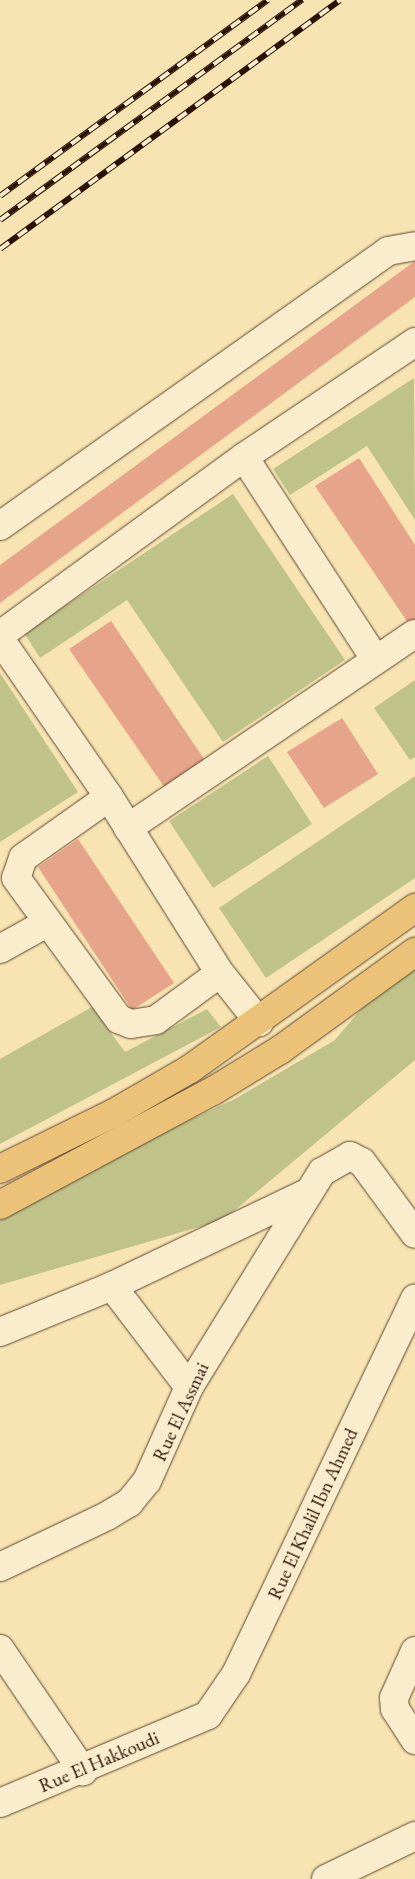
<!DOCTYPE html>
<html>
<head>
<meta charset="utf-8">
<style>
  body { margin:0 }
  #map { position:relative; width:415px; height:1879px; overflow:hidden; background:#f7e4b2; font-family:"EB Garamond",serif }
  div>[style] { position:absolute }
  .green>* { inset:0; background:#bfc38a }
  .building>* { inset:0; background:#e6a48a }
  .roads { filter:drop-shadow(0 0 1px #5e4630) drop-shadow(0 0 1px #5e4630) }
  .minor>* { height:28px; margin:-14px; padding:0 14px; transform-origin:14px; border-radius:14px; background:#faedcd }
  .major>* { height:28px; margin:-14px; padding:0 14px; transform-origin:14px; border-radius:14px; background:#ecc279 }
  .rail>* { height:5.5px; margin-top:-2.75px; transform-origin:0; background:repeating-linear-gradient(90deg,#faedcd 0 11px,#2b1105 0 22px); box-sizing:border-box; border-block:1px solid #2b1105 }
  span { translate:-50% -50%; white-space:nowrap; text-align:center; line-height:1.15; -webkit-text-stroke:5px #faedcd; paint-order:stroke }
  .street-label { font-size:19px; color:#2b1105 }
</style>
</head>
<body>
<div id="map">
  <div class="green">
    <div style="clip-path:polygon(414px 378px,415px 520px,367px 446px,290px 495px,273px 469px)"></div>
    <div style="clip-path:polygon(233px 494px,345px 660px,223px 742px,127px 600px,40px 658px,24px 633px)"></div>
    <div style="clip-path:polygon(0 673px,78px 792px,0 842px)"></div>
    <div style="clip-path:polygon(415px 680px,415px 757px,410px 760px,374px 708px)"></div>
    <div style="clip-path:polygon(268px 756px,312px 824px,213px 888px,169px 821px)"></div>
    <div style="clip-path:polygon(415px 776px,415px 878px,266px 978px,219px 908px)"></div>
    <div style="clip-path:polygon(415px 956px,415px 1060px,223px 1220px,0 1285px,0 1217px,112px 1155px,235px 1099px,335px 1040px,393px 971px)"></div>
    <div style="clip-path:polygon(92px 1007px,125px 1052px,207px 1009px,221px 1027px,0 1144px,0 1059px)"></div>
  </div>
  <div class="building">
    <div style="clip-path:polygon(415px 261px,415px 297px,0 603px,0 565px)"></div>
    <div style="clip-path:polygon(359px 458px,415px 545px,415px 633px,315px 486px)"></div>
    <div style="clip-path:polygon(111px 621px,208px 765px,167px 791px,69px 649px)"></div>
    <div style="clip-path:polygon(342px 718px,378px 774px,324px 808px,287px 752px)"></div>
    <div style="clip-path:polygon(78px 839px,174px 983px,132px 1010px,38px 867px)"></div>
  </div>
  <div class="roads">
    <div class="minor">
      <div style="left:244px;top:457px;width:242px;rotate:57deg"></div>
      <div style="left:0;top:526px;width:476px;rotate:-35.3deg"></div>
      <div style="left:388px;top:251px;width:27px;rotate:-10deg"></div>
      <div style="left:0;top:635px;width:302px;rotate:-36.1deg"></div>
      <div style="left:244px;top:457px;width:206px;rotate:-33.9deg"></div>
      <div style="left:0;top:639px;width:192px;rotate:55.4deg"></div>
      <div style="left:109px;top:797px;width:208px;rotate:57.8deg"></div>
      <div style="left:220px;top:973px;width:63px;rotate:51.5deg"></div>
      <div style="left:109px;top:797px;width:105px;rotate:144.7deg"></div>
      <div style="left:23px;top:858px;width:21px;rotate:109deg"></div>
      <div style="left:16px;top:878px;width:175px;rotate:53.9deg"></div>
      <div style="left:119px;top:1019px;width:13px;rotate:23deg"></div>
      <div style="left:131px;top:1024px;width:25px;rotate:-9deg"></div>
      <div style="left:156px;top:1020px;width:79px;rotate:-36.3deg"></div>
      <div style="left:128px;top:828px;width:346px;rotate:-34.1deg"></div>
      <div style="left:0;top:949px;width:54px;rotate:-29deg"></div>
      <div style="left:112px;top:1286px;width:127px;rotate:52.7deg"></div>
      <div style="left:0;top:1332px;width:121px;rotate:-22.3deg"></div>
      <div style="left:112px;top:1286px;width:214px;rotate:-25.5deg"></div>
      <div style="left:0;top:1567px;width:119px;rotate:-25.5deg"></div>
      <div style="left:107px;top:1516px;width:26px;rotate:-31deg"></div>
      <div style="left:129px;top:1503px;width:28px;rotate:-51deg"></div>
      <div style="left:147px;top:1481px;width:103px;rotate:-65.9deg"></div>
      <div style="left:189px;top:1387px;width:253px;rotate:-58.3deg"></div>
      <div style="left:322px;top:1172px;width:32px;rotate:-30deg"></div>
      <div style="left:350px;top:1156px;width:13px;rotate:27deg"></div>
      <div style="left:362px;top:1162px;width:89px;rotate:53.6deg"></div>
      <div style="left:0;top:1649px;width:148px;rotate:55.8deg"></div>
      <div style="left:415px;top:1651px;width:51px;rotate:114.1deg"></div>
      <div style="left:394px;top:1698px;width:11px;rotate:85deg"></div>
      <div style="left:395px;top:1709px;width:37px;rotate:57deg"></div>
      <div style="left:0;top:1803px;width:226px;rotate:-22.9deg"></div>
      <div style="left:208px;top:1715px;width:50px;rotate:-55.7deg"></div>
      <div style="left:236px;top:1674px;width:416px;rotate:-64.5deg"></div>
      <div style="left:326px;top:1879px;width:99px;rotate:-25.8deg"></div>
    </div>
    <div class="major">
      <div style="left:0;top:1169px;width:125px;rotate:-26.2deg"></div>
      <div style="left:112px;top:1114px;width:90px;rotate:-30deg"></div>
      <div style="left:190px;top:1069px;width:277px;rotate:-35.6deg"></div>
      <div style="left:0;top:1205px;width:242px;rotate:-28.2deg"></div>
      <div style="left:213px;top:1091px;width:79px;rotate:-31.5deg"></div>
      <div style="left:280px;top:1050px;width:167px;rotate:-36deg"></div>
    </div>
  </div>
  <div class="rail">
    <div style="left:0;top:196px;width:332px;rotate:-36.2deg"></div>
    <div style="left:0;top:220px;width:374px;rotate:-36.1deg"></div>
    <div style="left:0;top:249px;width:421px;rotate:-36.2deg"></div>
  </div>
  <div class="street-label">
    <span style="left:181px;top:1412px;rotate:-65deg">Rue El Assmai</span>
    <span style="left:313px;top:1514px;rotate:-65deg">Rue El Khalil Ibn Ahmed</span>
    <span style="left:99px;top:1762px;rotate:-23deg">Rue El Hakkoudi</span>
  </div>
</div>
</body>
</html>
